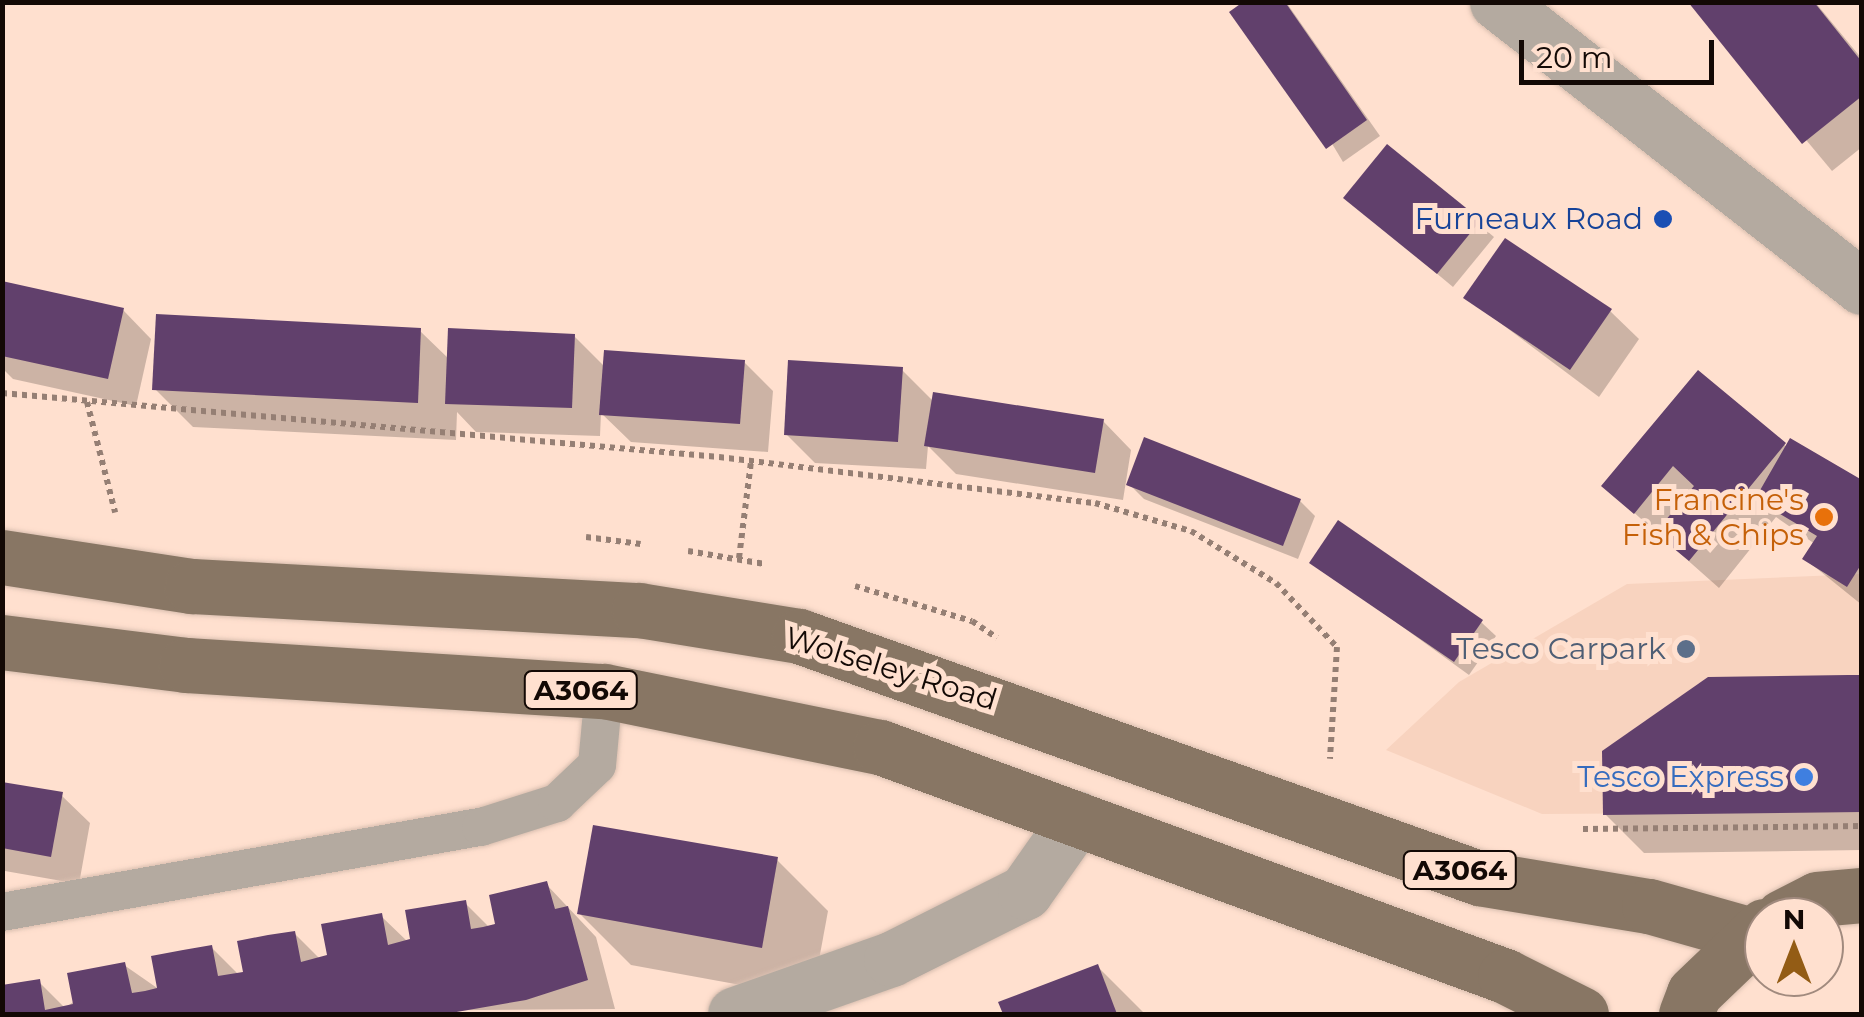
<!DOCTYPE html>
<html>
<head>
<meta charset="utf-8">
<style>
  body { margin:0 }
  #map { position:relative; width:1864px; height:1017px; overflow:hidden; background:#ffe0cf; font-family:Montserrat,sans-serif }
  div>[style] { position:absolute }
  .built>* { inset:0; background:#f8d3bf }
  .shadow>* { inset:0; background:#0003 }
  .building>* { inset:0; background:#61406c }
  .path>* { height:6px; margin-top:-3px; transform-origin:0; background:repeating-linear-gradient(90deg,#957f74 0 5px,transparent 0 10px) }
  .roads { filter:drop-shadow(0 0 2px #d9beaf) drop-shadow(0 0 2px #d9beaf) }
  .service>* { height:38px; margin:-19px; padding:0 19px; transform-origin:19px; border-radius:19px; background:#b4aaa0 }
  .minor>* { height:55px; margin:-27.5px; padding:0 27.5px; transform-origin:27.5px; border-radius:27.5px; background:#b4aaa0 }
  .tertiary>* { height:55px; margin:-27.5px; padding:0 27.5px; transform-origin:27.5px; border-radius:27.5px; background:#b4aaa0 }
  .primary>* { height:55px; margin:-27.5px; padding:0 27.5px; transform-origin:27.5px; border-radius:27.5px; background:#887664 }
  .dots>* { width:28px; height:28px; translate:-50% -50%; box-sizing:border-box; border:5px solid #ffe0cf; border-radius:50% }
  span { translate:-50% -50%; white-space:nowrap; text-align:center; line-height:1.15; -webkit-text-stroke:10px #ffe0cf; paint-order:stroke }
  .shield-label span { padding:2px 8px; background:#ffe0cf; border:2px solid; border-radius:8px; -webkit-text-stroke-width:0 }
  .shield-label { font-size:28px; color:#130905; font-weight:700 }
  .transit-label { font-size:30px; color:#164399 }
  .right { translate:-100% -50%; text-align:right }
  .food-label { font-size:30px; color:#c56008 }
  .service-label { font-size:30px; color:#4e5e75 }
  .street-label { font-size:30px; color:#130905 }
  .shop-label { font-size:30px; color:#366cbe }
  .frame { position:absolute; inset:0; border:5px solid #130905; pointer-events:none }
  .north { position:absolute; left:1744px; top:897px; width:100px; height:100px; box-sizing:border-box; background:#ffe0cf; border:2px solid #a18a7e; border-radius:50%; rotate:0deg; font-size:28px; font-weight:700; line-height:40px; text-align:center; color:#130905 }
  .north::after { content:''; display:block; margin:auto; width:35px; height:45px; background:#935c15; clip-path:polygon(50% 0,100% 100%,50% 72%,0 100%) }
  .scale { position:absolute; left:1519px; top:40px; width:195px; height:45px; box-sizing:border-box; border:5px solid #130905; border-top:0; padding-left:12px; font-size:30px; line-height:35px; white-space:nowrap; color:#130905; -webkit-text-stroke:8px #ffe0cf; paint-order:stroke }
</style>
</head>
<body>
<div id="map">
  <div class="built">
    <div style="clip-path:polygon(1861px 574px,1861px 812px,1542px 814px,1386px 750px,1459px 682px,1627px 584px)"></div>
  </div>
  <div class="shadow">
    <div style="clip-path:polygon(1247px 2px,1286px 2px,1380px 136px,1343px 162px)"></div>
    <div style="clip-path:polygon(1691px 2px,1815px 2px,1862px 59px,1862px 147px,1832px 171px)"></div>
    <div style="clip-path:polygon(1388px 147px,1494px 237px,1453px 287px,1346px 198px)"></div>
    <div style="clip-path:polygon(2px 283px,123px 310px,151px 339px,136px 406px,13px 379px,2px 368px)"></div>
    <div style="clip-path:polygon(1467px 298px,1610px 311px,1639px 339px,1599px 397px)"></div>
    <div style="clip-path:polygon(420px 331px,449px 359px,574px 336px,605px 367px,744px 362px,773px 391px,768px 452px,631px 442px,601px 413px,600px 436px,476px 432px,457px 412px,456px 440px,193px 427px,155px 389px)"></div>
    <div style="clip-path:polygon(902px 370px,934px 402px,1103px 421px,1131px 450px,1123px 500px,956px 474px,928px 446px,926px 469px,815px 463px,786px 434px)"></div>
    <div style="clip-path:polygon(1698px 374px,1788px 448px,1862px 483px,1862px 605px,1805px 559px,1815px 544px,1776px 517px,1719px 588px,1604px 486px)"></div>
    <div style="clip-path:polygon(1129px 484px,1300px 501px,1315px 516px,1298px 559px,1144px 499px)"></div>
    <div style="clip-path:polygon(1313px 562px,1481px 622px,1496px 636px,1469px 675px)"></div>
    <div style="clip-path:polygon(1862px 678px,1862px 850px,1644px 853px,1605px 814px)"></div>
    <div style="clip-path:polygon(2px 784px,61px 795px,90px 823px,79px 884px,5px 871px,2px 880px)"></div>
    <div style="clip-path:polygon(777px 860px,828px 911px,812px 998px,631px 965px,580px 914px)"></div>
    <div style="clip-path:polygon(546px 884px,596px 937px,615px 1009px,2px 1014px,2px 987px,39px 982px,65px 1008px,124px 965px,160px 990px,211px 947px,239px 975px,294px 933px,321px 960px,330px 957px,381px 916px,408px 942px,465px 903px,490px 928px)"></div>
    <div style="clip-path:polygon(1098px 967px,1145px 1014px,1006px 1014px,1001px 1003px)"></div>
  </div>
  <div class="building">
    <div style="clip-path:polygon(1243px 2px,1285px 2px,1367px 120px,1326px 149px,1229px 12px)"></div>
    <div style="clip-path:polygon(1688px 2px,1814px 2px,1862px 62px,1862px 96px,1802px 144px)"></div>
    <div style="clip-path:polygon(1387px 144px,1481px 220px,1437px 274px,1343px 198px)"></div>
    <div style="clip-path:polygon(1505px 238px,1612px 309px,1570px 370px,1463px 298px)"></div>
    <div style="clip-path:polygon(2px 281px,124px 308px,108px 379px,2px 356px)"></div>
    <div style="clip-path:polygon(156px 314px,421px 328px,418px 403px,152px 390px)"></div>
    <div style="clip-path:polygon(448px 328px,575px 334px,572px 408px,445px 404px)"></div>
    <div style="clip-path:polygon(604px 350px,745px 360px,740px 424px,599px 415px)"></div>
    <div style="clip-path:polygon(788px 360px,903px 367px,898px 442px,784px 435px)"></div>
    <div style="clip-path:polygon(1698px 370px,1786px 443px,1689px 561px,1655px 533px,1694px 486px,1673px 466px,1634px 514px,1601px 486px)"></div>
    <div style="clip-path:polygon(933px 392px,1104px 419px,1095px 473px,924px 446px)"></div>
    <div style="clip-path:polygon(1144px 437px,1301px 499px,1283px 546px,1126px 485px)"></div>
    <div style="clip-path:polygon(1790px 438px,1862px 480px,1862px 563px,1847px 587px,1802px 559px,1817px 536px,1755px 499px)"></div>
    <div style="clip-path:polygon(1338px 520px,1483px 620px,1454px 662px,1309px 563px)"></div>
    <div style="clip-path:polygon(1848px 675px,1862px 675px,1862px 812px,1603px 815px,1602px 751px,1708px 677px)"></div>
    <div style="clip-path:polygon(2px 782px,63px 792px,51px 857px,2px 848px)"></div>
    <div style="clip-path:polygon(593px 825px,778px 857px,762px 948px,577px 914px)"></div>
    <div style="clip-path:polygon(547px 881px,555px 909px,568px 906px,588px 980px,526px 1000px,445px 1014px,2px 1014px,2px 985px,40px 979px,45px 1010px,73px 1004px,67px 973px,125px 962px,132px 993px,145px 991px,157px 988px,151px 956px,183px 950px,212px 945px,218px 976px,243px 972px,237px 941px,268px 935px,295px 931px,301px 962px,327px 955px,321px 924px,382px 913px,388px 945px,410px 939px,405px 910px,466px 900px,471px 929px,483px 927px,495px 924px,489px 895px)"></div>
    <div style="clip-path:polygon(1098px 964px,1117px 1014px,1003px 1014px,998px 1002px)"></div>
  </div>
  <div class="path">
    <div style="left:2px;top:393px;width:720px;rotate:5.1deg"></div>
    <div style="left:719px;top:457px;width:379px;rotate:7deg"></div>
    <div style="left:1095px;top:503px;width:100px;rotate:16.3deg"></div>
    <div style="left:1191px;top:531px;width:100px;rotate:31.5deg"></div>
    <div style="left:1276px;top:583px;width:88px;rotate:46.4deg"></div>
    <div style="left:1337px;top:647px;width:112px;rotate:93.6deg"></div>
    <div style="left:87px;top:402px;width:114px;rotate:75.7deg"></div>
    <div style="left:586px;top:537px;width:55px;rotate:7.3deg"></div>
    <div style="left:688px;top:551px;width:78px;rotate:9.6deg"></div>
    <div style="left:739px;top:558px;width:98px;rotate:-82.9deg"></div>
    <div style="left:855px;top:586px;width:122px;rotate:16.7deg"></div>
    <div style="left:972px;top:621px;width:30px;rotate:34deg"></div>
    <div style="left:1583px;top:829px;width:279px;rotate:-0.6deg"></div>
  </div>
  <div class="roads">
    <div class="service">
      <div style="left:2px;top:912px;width:486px;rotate:-10.1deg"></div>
      <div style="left:481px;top:827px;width:80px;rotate:-17.5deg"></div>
      <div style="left:557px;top:803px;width:55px;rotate:-43.5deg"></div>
      <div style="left:597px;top:765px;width:74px;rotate:-84.6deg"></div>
    </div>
    <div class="minor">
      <div style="left:735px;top:1014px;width:165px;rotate:-19.4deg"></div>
      <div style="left:891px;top:959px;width:150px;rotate:-26.6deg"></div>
      <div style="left:1025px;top:892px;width:90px;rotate:-54.9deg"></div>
    </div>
    <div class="tertiary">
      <div style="left:1497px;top:2px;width:463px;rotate:38deg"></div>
    </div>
    <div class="primary">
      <div style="left:2px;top:557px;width:192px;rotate:8.7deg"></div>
      <div style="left:192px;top:586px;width:448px;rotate:3.1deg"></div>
      <div style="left:639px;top:610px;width:162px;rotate:9.2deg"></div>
      <div style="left:799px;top:636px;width:722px;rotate:19.59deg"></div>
      <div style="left:1479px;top:878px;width:172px;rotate:9.4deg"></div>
      <div style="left:1649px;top:906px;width:103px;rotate:15.8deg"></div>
      <div style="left:2px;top:642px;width:185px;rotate:7.1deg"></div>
      <div style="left:186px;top:665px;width:419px;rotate:3.6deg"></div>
      <div style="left:604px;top:691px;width:282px;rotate:11.5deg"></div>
      <div style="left:880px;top:747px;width:666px;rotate:20.12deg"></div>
      <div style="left:1505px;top:976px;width:85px;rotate:26.6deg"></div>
      <div style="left:1782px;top:917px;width:39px;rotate:-27deg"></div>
      <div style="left:1817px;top:899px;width:45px;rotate:-5.1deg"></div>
      <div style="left:1686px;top:1014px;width:22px;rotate:-69deg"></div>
      <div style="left:1694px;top:993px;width:97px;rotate:-43.7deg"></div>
    </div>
  </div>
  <div class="dots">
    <div style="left:1663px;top:219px;background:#1a4fb4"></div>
    <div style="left:1824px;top:517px;background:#e8710a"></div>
    <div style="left:1686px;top:649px;background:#5c6f8a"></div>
    <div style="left:1804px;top:777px;background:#3f7fe0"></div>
  </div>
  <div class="shield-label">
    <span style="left:581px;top:690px">A3064</span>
    <span style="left:1460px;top:870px">A3064</span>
  </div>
  <div class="transit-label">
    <span class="right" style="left:1643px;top:219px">Furneaux Road</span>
  </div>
  <div class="food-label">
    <span class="right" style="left:1804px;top:517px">Francine's<br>Fish &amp; Chips</span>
  </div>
  <div class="service-label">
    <span class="right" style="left:1666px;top:649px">Tesco Carpark</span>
  </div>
  <div class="street-label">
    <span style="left:891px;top:669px;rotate:17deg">Wolseley Road</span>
  </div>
  <div class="shop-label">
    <span class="right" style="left:1784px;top:777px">Tesco Express</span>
  </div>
  <div class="frame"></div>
  <div class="north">N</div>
  <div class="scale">20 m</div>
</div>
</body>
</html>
